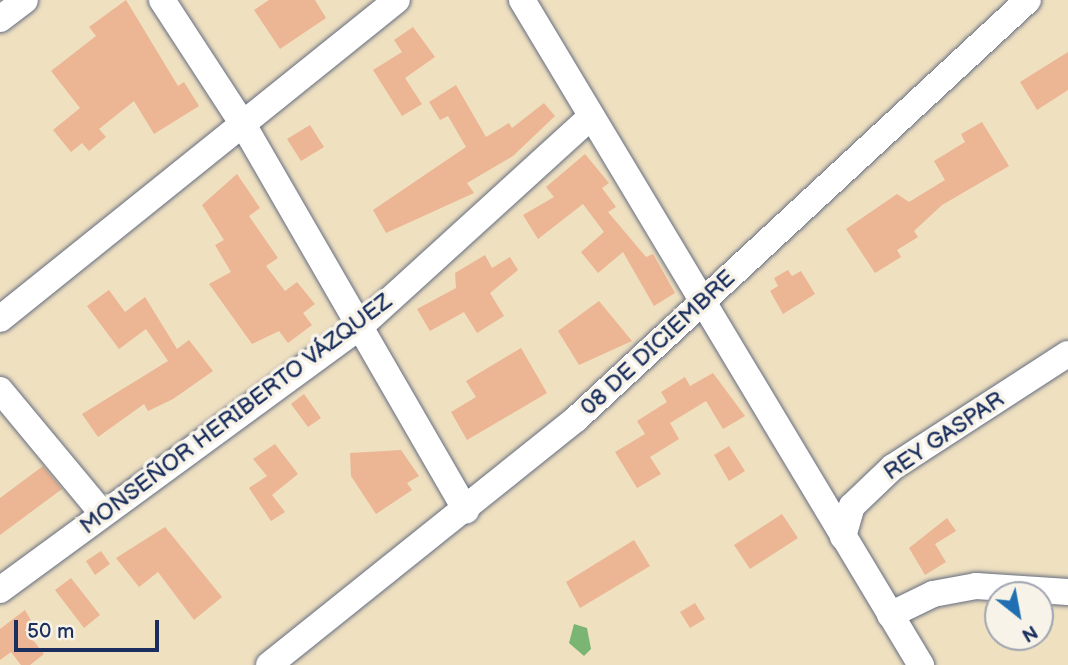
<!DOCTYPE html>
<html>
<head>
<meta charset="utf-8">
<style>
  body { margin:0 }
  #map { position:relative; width:1068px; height:665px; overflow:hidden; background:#efe0c0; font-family:"Balsamiq Sans",sans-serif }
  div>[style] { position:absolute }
  .forest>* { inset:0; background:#7ab574 }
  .building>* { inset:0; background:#ecb594 }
  .roads { filter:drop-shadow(0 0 2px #656d80) drop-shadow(0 0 2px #656d80) }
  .minor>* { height:26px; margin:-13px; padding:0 13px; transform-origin:13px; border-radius:13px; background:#fff }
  span { translate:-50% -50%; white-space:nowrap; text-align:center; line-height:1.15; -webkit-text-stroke:7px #f7f3e8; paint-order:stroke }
  .street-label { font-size:23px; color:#1b2f5e }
  .north { position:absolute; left:984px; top:581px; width:70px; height:70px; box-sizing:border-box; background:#f7f3e8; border:2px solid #9fa5b1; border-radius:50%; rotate:149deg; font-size:19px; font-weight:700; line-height:28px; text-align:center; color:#1b2f5e }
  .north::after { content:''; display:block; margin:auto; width:24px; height:32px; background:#1f6fb2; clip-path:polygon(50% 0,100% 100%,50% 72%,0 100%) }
  .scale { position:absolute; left:14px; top:620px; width:145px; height:32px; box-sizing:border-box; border:4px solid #1b2f5e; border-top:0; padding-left:9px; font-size:21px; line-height:24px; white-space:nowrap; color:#1b2f5e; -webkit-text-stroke:5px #f7f3e8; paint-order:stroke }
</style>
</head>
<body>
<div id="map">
  <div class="forest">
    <div style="clip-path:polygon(574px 624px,587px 628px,591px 649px,584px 656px,569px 643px)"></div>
  </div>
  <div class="building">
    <div style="clip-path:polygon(126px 0,178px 86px,184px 82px,199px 106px,154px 134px,134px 101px,99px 129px,106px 137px,89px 151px,82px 143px,71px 152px,53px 130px,80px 108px,51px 71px,96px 36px,89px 27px)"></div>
    <div style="clip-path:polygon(269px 0,315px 0,326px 18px,280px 49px,254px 10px)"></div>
    <div style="clip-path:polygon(413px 27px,435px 57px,405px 78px,422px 104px,402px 116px,373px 70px,402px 52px,394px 40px)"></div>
    <div style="clip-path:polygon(1068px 52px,1068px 90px,1037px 110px,1020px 82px)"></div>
    <div style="clip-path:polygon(456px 85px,486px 137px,509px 123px,512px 128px,544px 103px,555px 116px,513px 156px,467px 183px,474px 193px,386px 233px,373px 210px,466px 147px,448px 116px,440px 120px,429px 102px)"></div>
    <div style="clip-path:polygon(982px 122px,1009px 166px,942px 205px,914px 231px,918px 237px,897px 250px,901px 257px,875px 273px,846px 229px,897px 194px,909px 202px,945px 180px,934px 161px,965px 142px,961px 134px)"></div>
    <div style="clip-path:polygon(310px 125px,324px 147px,301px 161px,287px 139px)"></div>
    <div style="clip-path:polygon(585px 154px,609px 183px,602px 188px,616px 207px,608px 212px,646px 257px,653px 254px,675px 293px,654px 306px,623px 252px,598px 273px,581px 252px,604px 232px,583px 204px,538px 239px,523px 215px,554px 197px,546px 187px)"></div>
    <div style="clip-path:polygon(237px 174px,260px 208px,249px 216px,278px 258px,266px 266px,285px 291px,297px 282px,315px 304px,303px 313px,312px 325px,288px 343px,279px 331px,252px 344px,209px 284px,231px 272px,215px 245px,224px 240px,202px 205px)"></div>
    <div style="clip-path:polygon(485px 255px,492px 268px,510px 257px,518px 270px,490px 293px,504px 316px,477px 333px,464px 312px,430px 331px,417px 309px,456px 288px,455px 273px)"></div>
    <div style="clip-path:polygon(788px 270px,792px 276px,801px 271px,815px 294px,783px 314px,770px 291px,778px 286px,774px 278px)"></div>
    <div style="clip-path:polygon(109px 290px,125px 312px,145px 297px,177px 349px,189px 340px,213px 371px,173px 399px,148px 411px,144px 404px,98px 437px,82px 414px,168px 361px,146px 329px,119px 349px,87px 306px)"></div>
    <div style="clip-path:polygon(599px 301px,632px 341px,579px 365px,558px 331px)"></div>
    <div style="clip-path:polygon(521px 348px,547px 393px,467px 440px,451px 412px,476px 397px,466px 381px)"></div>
    <div style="clip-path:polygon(713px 373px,745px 416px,723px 429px,706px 401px,670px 423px,679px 439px,650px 457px,661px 474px,637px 488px,615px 452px,645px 434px,637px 421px,667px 402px,661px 392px,685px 377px,690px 386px)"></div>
    <div style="clip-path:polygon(304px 394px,321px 418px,308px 427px,291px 404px)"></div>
    <div style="clip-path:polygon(275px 444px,298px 474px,272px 495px,285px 512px,271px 521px,249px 488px,267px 476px,253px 459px)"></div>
    <div style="clip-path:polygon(729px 446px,745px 471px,729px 481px,714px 455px)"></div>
    <div style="clip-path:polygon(401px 450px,419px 476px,407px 483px,412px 490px,376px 514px,351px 476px,350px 453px)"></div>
    <div style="clip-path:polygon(43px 466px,62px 489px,0 535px,0 498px)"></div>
    <div style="clip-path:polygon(782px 514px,798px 538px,750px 569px,734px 545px)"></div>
    <div style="clip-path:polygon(947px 518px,956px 531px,935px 544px,946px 562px,925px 575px,909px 548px)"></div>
    <div style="clip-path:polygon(165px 527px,222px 597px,194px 620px,158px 572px,139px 587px,116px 558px)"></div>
    <div style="clip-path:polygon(634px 540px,650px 566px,580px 608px,566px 582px)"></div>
    <div style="clip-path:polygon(101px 551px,110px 564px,95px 575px,86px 561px)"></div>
    <div style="clip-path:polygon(71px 578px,100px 615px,84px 628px,55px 590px)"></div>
    <div style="clip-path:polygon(695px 603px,705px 619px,690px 628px,680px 612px)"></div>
    <div style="clip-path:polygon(25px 610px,33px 624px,25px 630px,44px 654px,30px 665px,21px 665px,11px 652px,0 660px,0 629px)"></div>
  </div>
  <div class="roads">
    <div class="minor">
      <div style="left:162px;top:0;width:150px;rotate:56.9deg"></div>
      <div style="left:244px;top:126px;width:444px;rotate:60deg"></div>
      <div style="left:522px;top:0;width:776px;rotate:59.04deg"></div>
      <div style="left:0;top:19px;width:31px;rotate:-37deg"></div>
      <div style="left:0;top:319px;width:509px;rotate:-38.78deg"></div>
      <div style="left:0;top:390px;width:161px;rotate:50.3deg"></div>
      <div style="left:843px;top:537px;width:32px;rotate:-74deg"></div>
      <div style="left:852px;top:506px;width:57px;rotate:-43.6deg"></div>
      <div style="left:893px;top:467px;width:208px;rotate:-32.9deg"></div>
      <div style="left:0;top:590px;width:447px;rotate:-36.2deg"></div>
      <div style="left:361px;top:326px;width:311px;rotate:-42.3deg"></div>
      <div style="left:890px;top:615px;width:48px;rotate:-26deg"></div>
      <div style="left:933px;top:594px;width:44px;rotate:-10.5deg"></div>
      <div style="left:976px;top:586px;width:92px;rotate:3.7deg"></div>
      <div style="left:269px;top:665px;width:393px;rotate:-38.7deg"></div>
      <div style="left:576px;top:419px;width:616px;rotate:-42.83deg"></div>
    </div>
  </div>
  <div class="street-label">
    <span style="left:658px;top:343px;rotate:-43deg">08 DE DICIEMBRE</span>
    <span style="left:236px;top:414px;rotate:-37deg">MONSEÑOR HERIBERTO VÁZQUEZ</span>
    <span style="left:944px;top:436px;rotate:-34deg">REY GASPAR</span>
  </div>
  <div class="north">N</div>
  <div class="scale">50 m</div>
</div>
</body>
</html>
